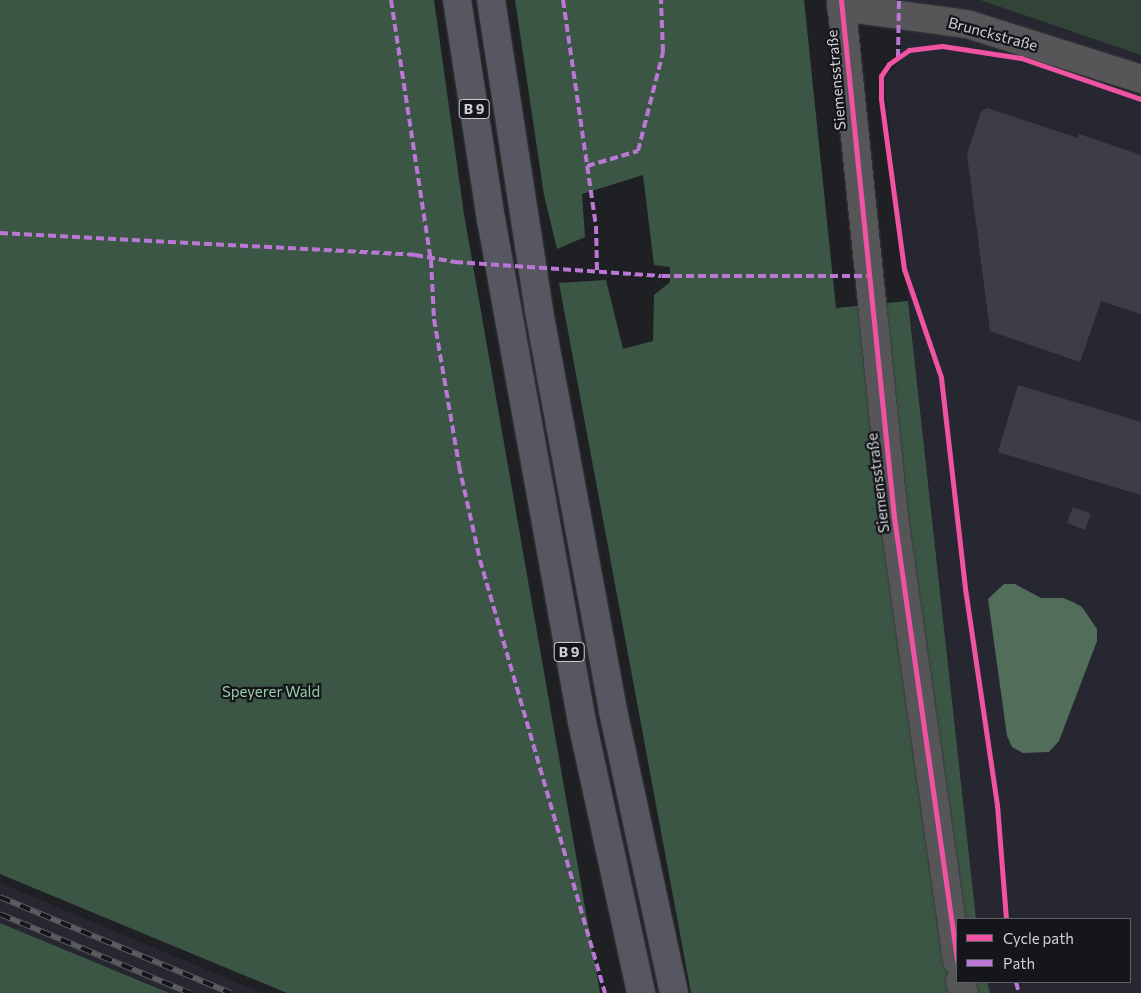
<!DOCTYPE html>
<html>
<head>
<meta charset="utf-8">
<style>
  body { margin:0 }
  #map { position:relative; width:1141px; height:993px; overflow:hidden; background:#1f2023; font-family:Commissioner,sans-serif }
  div>[style] { position:absolute }
  .built>* { inset:0; background:#262730 }
  .green>* { inset:0; background:#324337 }
  .forest>* { inset:0; background:#3c5645 }
  .water>* { inset:0; background:#526d5a }
  .building>* { inset:0; background:#3d3e45 }
  .roads { filter:drop-shadow(0 0 1px #393a3c) drop-shadow(0 0 1px #393a3c) }
  .minor>* { height:28px; margin:-14px; padding:0 14px; transform-origin:14px; border-radius:14px; background:#565659 }
  .highway>* { height:28px; margin:-14px; padding:0 14px; transform-origin:14px; border-radius:14px; background:#575761 }
  .rail>* { height:5.5px; margin-top:-2.75px; transform-origin:0; background:repeating-linear-gradient(90deg,#15161b 0 11px,#5d5d5f 0 22px); box-sizing:border-box; border-block:1px solid #5d5d5f }
  .quiet>* { height:4px; margin-top:-2px; transform-origin:0; background:repeating-linear-gradient(90deg,#ba77d6 0 8px,transparent 0 12px) }
  .cycleway>* { height:5px; margin:-2.5px; padding:0 2.5px; transform-origin:2.5px; border-radius:2.5px; background:#f153a3 }
  span { translate:-50% -50%; white-space:nowrap; text-align:center; line-height:1.15; -webkit-text-stroke:4.5px #15161b; paint-order:stroke }
  .shield-label span { padding:1px 4px; background:#15161b; border:1px solid; border-radius:4px; -webkit-text-stroke-width:0 }
  .shield-label { font-size:14px; color:#d0d1d4; font-weight:700 }
  .street-label { font-size:15px; color:#d0d1d4 }
  .park-label { font-size:15px; color:#98cea7 }
  .legend { position:absolute; left:956px; top:918px; width:175px; height:65px; box-sizing:border-box; background:#15161b; border:1px solid #606165; margin:0; padding:6px 9px; list-style:none; font-size:15px; color:#d0d1d4 }
  .legend li { display:flex; align-items:center; gap:10px; height:25px }
  .legend b { width:25px; border:1px solid #606165 }
</style>
</head>
<body>
<div id="map">
  <div class="built">
    <div style="clip-path:polygon(901px 0,1141px 0,1141px 993px,990px 993px,987px 982px,1130px 982px,1130px 919px,976px 919px,885px 88px,886px 76px,901px 60px)"></div>
    <div style="clip-path:polygon(0 883px,262px 993px,167px 993px,0 923px)"></div>
  </div>
  <div class="green">
    <div style="clip-path:polygon(980px 0,1141px 0,1141px 55px)"></div>
  </div>
  <div class="forest">
    <div style="clip-path:polygon(0 0,434px 0,464px 214px,600px 993px,287px 993px,0 874px)"></div>
    <div style="clip-path:polygon(515px 0,804px 0,836px 308px,908px 301px,976px 919px,957px 919px,957px 982px,987px 982px,990px 993px,691px 993px,559px 283px,606px 280px,623px 349px,653px 341px,654px 295px,670px 282px,670px 267px,654px 265px,643px 175px,582px 194px,585px 237px,557px 249px,544px 195px)"></div>
    <div style="clip-path:polygon(0 923px,169px 993px,0 993px)"></div>
  </div>
  <div class="water">
    <div style="clip-path:polygon(1004px 584px,1015px 584px,1041px 598px,1063px 598px,1073px 602px,1082px 607px,1097px 629px,1097px 641px,1059px 741px,1049px 752px,1023px 753px,1012px 747px,1007px 736px,988px 599px)"></div>
  </div>
  <div class="building">
    <div style="clip-path:polygon(987px 108px,1078px 138px,1079px 134px,1141px 155px,1141px 314px,1101px 301px,1080px 362px,990px 331px,967px 154px,981px 112px)"></div>
    <div style="clip-path:polygon(1018px 385px,1141px 422px,1141px 495px,998px 452px)"></div>
    <div style="clip-path:polygon(1073px 507px,1091px 514px,1085px 530px,1067px 523px)"></div>
  </div>
  <div class="roads">
    <div class="minor">
      <div style="left:841px;top:0;width:520px;rotate:84.15deg"></div>
      <div style="left:894px;top:517px;width:449px;rotate:81.9deg"></div>
      <div style="left:841px;top:7px;width:127px;rotate:7.7deg"></div>
      <div style="left:967px;top:24px;width:182px;rotate:17.5deg"></div>
      <div style="left:960px;top:982px;width:12px;rotate:70deg"></div>
    </div>
    <div class="highway">
      <div style="left:457px;top:0;width:222px;rotate:81.2deg"></div>
      <div style="left:491px;top:219px;width:511px;rotate:79.75deg"></div>
      <div style="left:582px;top:722px;width:277px;rotate:77.7deg"></div>
      <div style="left:491px;top:0;width:315px;rotate:81.2deg"></div>
      <div style="left:539px;top:311px;width:407px;rotate:79.5deg"></div>
      <div style="left:613px;top:711px;width:289px;rotate:77.8deg"></div>
    </div>
  </div>
  <div class="rail">
    <div style="left:0;top:897px;width:250px;rotate:22.6deg"></div>
    <div style="left:0;top:914px;width:206px;rotate:22.6deg"></div>
  </div>
  <div class="quiet">
    <div style="left:391px;top:0;width:263px;rotate:81.3deg"></div>
    <div style="left:431px;top:260px;width:59px;rotate:87.1deg"></div>
    <div style="left:434px;top:319px;width:149px;rotate:80.3deg"></div>
    <div style="left:459px;top:466px;width:96px;rotate:77.4deg"></div>
    <div style="left:480px;top:560px;width:451px;rotate:73.9deg"></div>
    <div style="left:563px;top:0;width:228px;rotate:81.7deg"></div>
    <div style="left:596px;top:226px;width:44px;rotate:88.7deg"></div>
    <div style="left:898px;top:57px;width:57px;rotate:-89deg"></div>
    <div style="left:587px;top:166px;width:53px;rotate:-16.4deg"></div>
    <div style="left:638px;top:151px;width:102px;rotate:-75.8deg"></div>
    <div style="left:663px;top:52px;width:52px;rotate:-92.2deg"></div>
    <div style="left:0;top:233px;width:416px;rotate:3deg"></div>
    <div style="left:415px;top:255px;width:41px;rotate:9.9deg"></div>
    <div style="left:455px;top:262px;width:207px;rotate:3.9deg"></div>
    <div style="left:662px;top:276px;width:205px"></div>
    <div style="left:1016px;top:982px;width:11px;rotate:75deg"></div>
  </div>
  <div class="cycleway">
    <div style="left:841px;top:0;width:520px;rotate:84.15deg"></div>
    <div style="left:894px;top:517px;width:449px;rotate:81.9deg"></div>
    <div style="left:1006px;top:919px;width:114px;rotate:-94.5deg"></div>
    <div style="left:997px;top:805px;width:219px;rotate:-98.4deg"></div>
    <div style="left:965px;top:588px;width:212px;rotate:-96.5deg"></div>
    <div style="left:941px;top:377px;width:114px;rotate:-108.9deg"></div>
    <div style="left:904px;top:269px;width:173px;rotate:-97.7deg"></div>
    <div style="left:881px;top:98px;width:22px;rotate:-90deg"></div>
    <div style="left:881px;top:76px;width:14px;rotate:-56deg"></div>
    <div style="left:889px;top:64px;width:24px;rotate:-35deg"></div>
    <div style="left:909px;top:50px;width:33px;rotate:-7deg"></div>
    <div style="left:942px;top:46px;width:80px;rotate:8.6deg"></div>
    <div style="left:1021px;top:58px;width:127px;rotate:18.9deg"></div>
  </div>
  <div class="shield-label">
    <span style="left:474px;top:109px">B 9</span>
    <span style="left:569px;top:652px">B 9</span>
  </div>
  <div class="street-label">
    <span style="left:993px;top:34px;rotate:15deg">Brunckstraße</span>
    <span style="left:836px;top:80px;rotate:-95deg">Siemensstraße</span>
    <span style="left:878px;top:483px;rotate:-97deg">Siemensstraße</span>
  </div>
  <div class="park-label">
    <span style="left:271px;top:692px">Speyerer Wald</span>
  </div>
  <ul class="legend">
  <li><b style="height:6px;background:#f153a3"></b>Cycle path</li>
  <li><b style="height:6px;background:#ba77d6"></b>Path</li>
  </ul>
</div>
</body>
</html>
